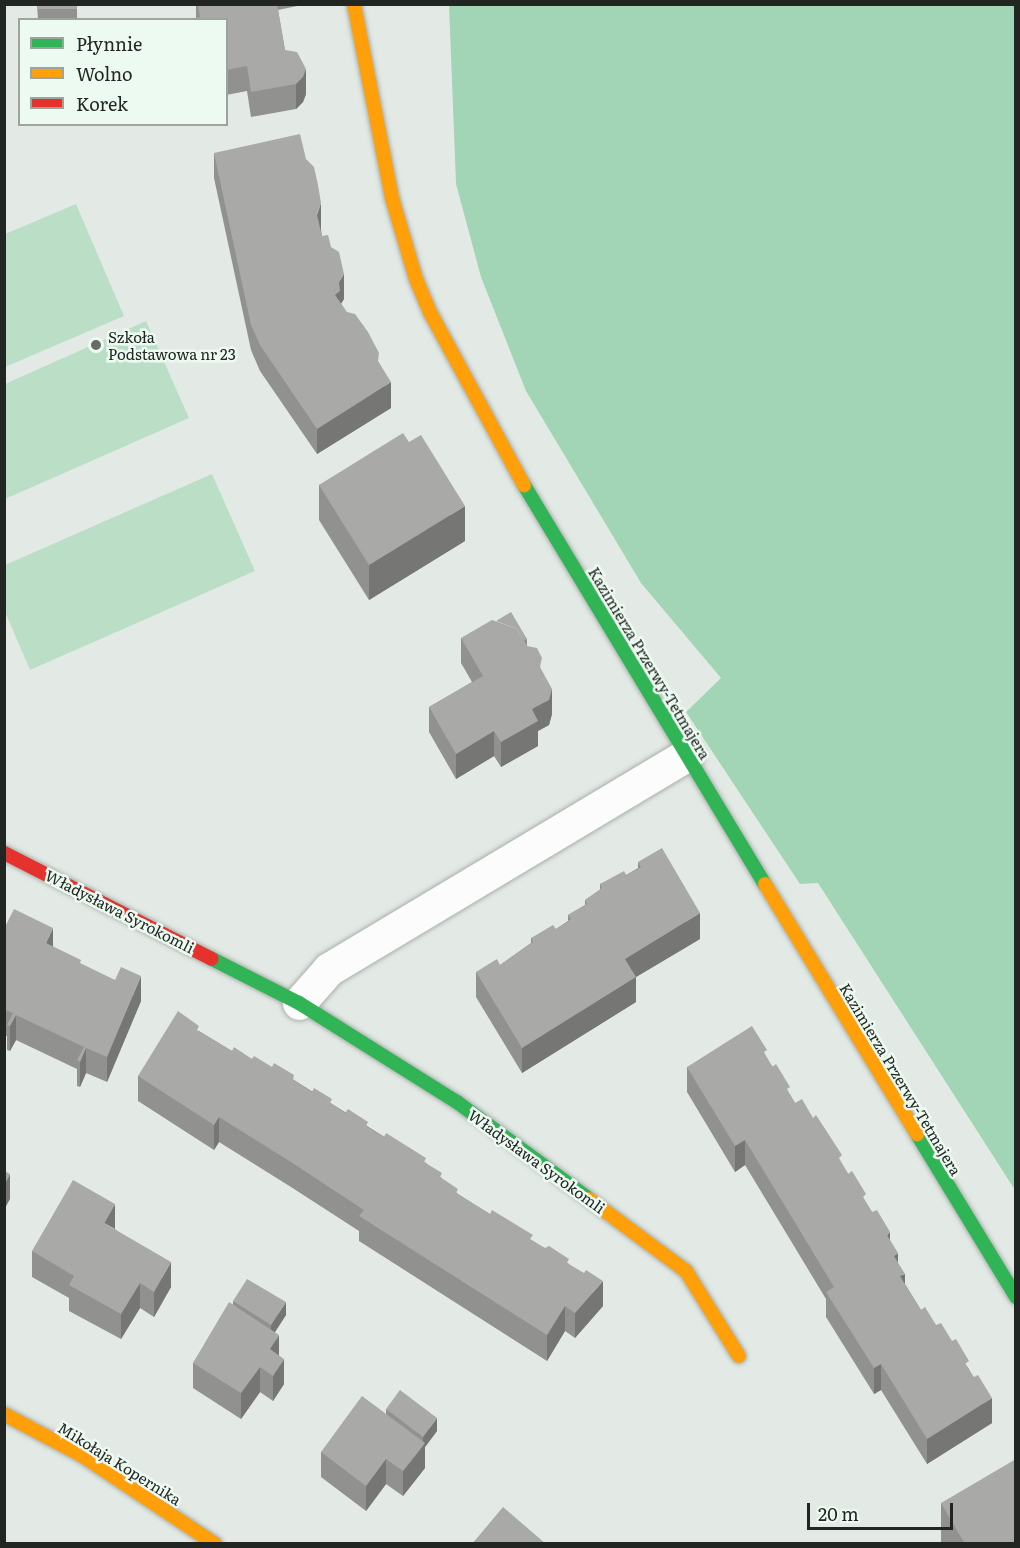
<!DOCTYPE html>
<html>
<head>
<meta charset="utf-8">
<style>
  body { margin:0 }
  #map { position:relative; width:1020px; height:1548px; overflow:hidden; background:#e3eae5; font-family:Literata,serif }
  div>[style] { position:absolute }
  .green>* { inset:0; background:#bbdec7 }
  .forest>* { inset:0; background:#a2d5b5 }
  .roads { filter:drop-shadow(0 0 2px #a9afab) drop-shadow(0 0 2px #a9afab) }
  .street>* { height:33px; margin:-16.5px; padding:0 16.5px; transform-origin:16.5px; border-radius:16.5px; background:#fbfcfb }
  .fast>* { height:14px; margin:-7px; padding:0 7px; transform-origin:7px; border-radius:7px; background:#30b455 }
  .slow>* { height:14px; margin:-7px; padding:0 7px; transform-origin:7px; border-radius:7px; background:#ff9f0a }
  .jam>* { height:14px; margin:-7px; padding:0 7px; transform-origin:7px; border-radius:7px; background:#e5322d }
  .wall>* { inset:0; background:#919190 }
  .shaded-wall>* { inset:0; background:#767675 }
  .building>* { inset:0; background:#a9a9a7 }
  .dots>* { width:16px; height:16px; translate:-50% -50%; box-sizing:border-box; border:3px solid #edfaf1; border-radius:50% }
  span { translate:-50% -50%; white-space:nowrap; text-align:center; line-height:1.15; -webkit-text-stroke:5px #edfaf1; paint-order:stroke }
  .poi-label { font-size:15px; color:#212622 }
  .left { translate:0 -50%; text-align:left }
  .street-label { font-size:15px; color:#212622 }
  .frame { position:absolute; inset:0; border:6px solid #212622; pointer-events:none }
  .legend { position:absolute; left:18px; top:18px; width:210px; height:108px; box-sizing:border-box; background:#edfaf1; border:2px solid #9ba59e; margin:0; padding:8px 10px; list-style:none; font-size:18px; color:#212622 }
  .legend li { display:flex; align-items:center; gap:12px; height:30px }
  .legend b { width:30px; border:2px solid #9ba59e }
  .scale { position:absolute; left:807px; top:1503px; width:146px; height:27px; box-sizing:border-box; border:3px solid #212622; border-top:0; padding-left:8px; font-size:18px; line-height:21px; white-space:nowrap; color:#212622; -webkit-text-stroke:4px #edfaf1; paint-order:stroke }
</style>
</head>
<body>
<div id="map">
  <div class="green">
    <div style="clip-path:polygon(76px 204px,124px 316px,5px 367px,5px 234px)"></div>
    <div style="clip-path:polygon(146px 321px,189px 418px,5px 499px,5px 384px)"></div>
    <div style="clip-path:polygon(212px 474px,255px 571px,30px 670px,5px 612px,5px 565px)"></div>
  </div>
  <div class="forest">
    <div style="clip-path:polygon(449px 5px,1015px 5px,1015px 1190px,818px 883px,800px 884px,686px 712px,721px 678px,641px 583px,526px 391px,481px 277px,456px 184px)"></div>
  </div>
  <div class="roads">
    <div class="street">
      <div style="left:299px;top:1003px;width:45px;rotate:-48.6deg"></div>
      <div style="left:329px;top:969px;width:417px;rotate:-30.9deg"></div>
    </div>
    <div class="fast">
      <div style="left:524px;top:485px;width:466px;rotate:58.9deg"></div>
      <div style="left:212px;top:959px;width:97px;rotate:26.8deg"></div>
      <div style="left:299px;top:1003px;width:186px;rotate:32.1deg"></div>
      <div style="left:457px;top:1102px;width:164px;rotate:36.3deg"></div>
      <div style="left:917px;top:1134px;width:191px;rotate:58.7deg"></div>
    </div>
    <div class="slow">
      <div style="left:354px;top:4px;width:198px;rotate:78.9deg"></div>
      <div style="left:392px;top:198px;width:84px;rotate:73.5deg"></div>
      <div style="left:416px;top:279px;width:38px;rotate:67deg"></div>
      <div style="left:431px;top:314px;width:195px;rotate:61.5deg"></div>
      <div style="left:765px;top:884px;width:293px;rotate:58.7deg"></div>
      <div style="left:589px;top:1199px;width:121px;rotate:36.6deg"></div>
      <div style="left:686px;top:1271px;width:100px;rotate:58.1deg"></div>
      <div style="left:4px;top:1414px;width:89px;rotate:28deg"></div>
      <div style="left:83px;top:1456px;width:159px;rotate:33.7deg"></div>
    </div>
    <div class="jam">
      <div style="left:4px;top:853px;width:233px;rotate:27deg"></div>
    </div>
  </div>
  <div class="wall">
    <div style="clip-path:polygon(37px 4px,77px 4px,77px 20px,38px 20px)"></div>
    <div style="clip-path:polygon(196px 4px,307px 4px,278px 10px,285px 50px,306px 94px,303px 102px,296px 109px,251px 117px,247px 91px,226px 95px,226px 20px,196px 18px)"></div>
    <div style="clip-path:polygon(214px 153px,321px 229px,322px 236px,344px 299px,341px 304px,379px 363px,391px 408px,317px 454px,260px 371px,251px 350px,214px 178px)"></div>
    <div style="clip-path:polygon(409px 442px,465px 541px,369px 600px,319px 520px,319px 485px)"></div>
    <div style="clip-path:polygon(461px 638px,527px 639px,527px 646px,542px 672px,552px 714px,549px 725px,538px 731px,538px 746px,501px 767px,494px 756px,456px 779px,429px 732px,429px 707px,472px 682px,461px 663px)"></div>
    <div style="clip-path:polygon(638px 862px,700px 939px,636px 977px,636px 1002px,522px 1073px,476px 997px,476px 972px,500px 965px,531px 943px,531px 938px,556px 929px,568px 921px,568px 915px,585px 905px,585px 900px,600px 890px,600px 884px,626px 875px,638px 868px)"></div>
    <div style="clip-path:polygon(4px 924px,53px 947px,141px 1001px,107px 1082px,86px 1073px,80px 1087px,77px 1086px,77px 1069px,16px 1040px,10px 1051px,7px 1050px,7px 1036px,4px 1035px)"></div>
    <div style="clip-path:polygon(199px 1031px,232px 1051px,252px 1059px,294px 1080px,426px 1163px,458px 1194px,569px 1264px,603px 1306px,575px 1338px,565px 1331px,547px 1361px,359px 1241px,359px 1231px,291px 1187px,219px 1142px,214px 1150px,138px 1101px,138px 1076px)"></div>
    <div style="clip-path:polygon(767px 1058px,795px 1103px,842px 1164px,890px 1241px,905px 1284px,921px 1310px,936px 1325px,969px 1369px,992px 1423px,927px 1464px,881px 1390px,874px 1394px,826px 1317px,826px 1299px,745px 1165px,735px 1172px,687px 1092px,687px 1067px)"></div>
    <div style="clip-path:polygon(115px 1229px,171px 1287px,154px 1317px,140px 1308px,121px 1339px,69px 1311px,69px 1298px,32px 1277px,32px 1251px)"></div>
    <div style="clip-path:polygon(233px 1301px,286px 1315px,275px 1332px,284px 1384px,273px 1401px,260px 1392px,241px 1419px,193px 1388px,193px 1363px,233px 1305px)"></div>
    <div style="clip-path:polygon(386px 1409px,437px 1431px,425px 1447px,425px 1468px,403px 1496px,386px 1484px,366px 1511px,321px 1477px,321px 1452px,386px 1414px)"></div>
    <div style="clip-path:polygon(941px 1503px,1016px 1544px,941px 1544px)"></div>
  </div>
  <div class="shaded-wall">
    <div style="clip-path:polygon(306px 69px,306px 94px,303px 102px,296px 109px,296px 84px)"></div>
    <div style="clip-path:polygon(321px 203px,321px 229px,317px 240px,317px 215px)"></div>
    <div style="clip-path:polygon(344px 274px,344px 299px,340px 305px,335px 295px,339px 282px)"></div>
    <div style="clip-path:polygon(391px 382px,391px 408px,317px 454px,317px 429px)"></div>
    <div style="clip-path:polygon(465px 506px,465px 541px,369px 600px,369px 565px)"></div>
    <div style="clip-path:polygon(552px 689px,552px 714px,549px 725px,538px 731px,538px 746px,501px 767px,501px 742px)"></div>
    <div style="clip-path:polygon(494px 731px,494px 756px,456px 779px,456px 754px)"></div>
    <div style="clip-path:polygon(700px 913px,700px 939px,636px 977px,636px 1002px,522px 1073px,522px 1048px,625px 959px)"></div>
    <div style="clip-path:polygon(53px 928px,53px 953px,46px 943px)"></div>
    <div style="clip-path:polygon(141px 976px,141px 1001px,107px 1082px,107px 1057px)"></div>
    <div style="clip-path:polygon(16px 1015px,16px 1040px,10px 1051px,10px 1026px)"></div>
    <div style="clip-path:polygon(86px 1048px,86px 1073px,80px 1087px,80px 1062px)"></div>
    <div style="clip-path:polygon(219px 1117px,219px 1142px,214px 1150px,214px 1125px)"></div>
    <div style="clip-path:polygon(745px 1140px,745px 1165px,735px 1172px,735px 1146px)"></div>
    <div style="clip-path:polygon(10px 1174px,10px 1199px,4px 1210px,4px 1185px)"></div>
    <div style="clip-path:polygon(115px 1204px,115px 1229px,104px 1223px)"></div>
    <div style="clip-path:polygon(890px 1232px,890px 1257px,887px 1235px)"></div>
    <div style="clip-path:polygon(898px 1253px,898px 1278px,894px 1256px)"></div>
    <div style="clip-path:polygon(171px 1262px,171px 1287px,154px 1317px,154px 1292px)"></div>
    <div style="clip-path:polygon(905px 1274px,905px 1299px,900px 1276px)"></div>
    <div style="clip-path:polygon(603px 1281px,603px 1306px,575px 1338px,575px 1313px)"></div>
    <div style="clip-path:polygon(140px 1283px,140px 1308px,121px 1339px,121px 1314px)"></div>
    <div style="clip-path:polygon(286px 1302px,286px 1315px,271px 1338px,271px 1325px)"></div>
    <div style="clip-path:polygon(565px 1306px,565px 1331px,547px 1361px,547px 1335px)"></div>
    <div style="clip-path:polygon(279px 1335px,279px 1360px,270px 1349px)"></div>
    <div style="clip-path:polygon(284px 1359px,284px 1384px,273px 1401px,273px 1376px)"></div>
    <div style="clip-path:polygon(881px 1364px,881px 1390px,874px 1394px,874px 1368px)"></div>
    <div style="clip-path:polygon(260px 1367px,260px 1392px,241px 1419px,241px 1393px)"></div>
    <div style="clip-path:polygon(992px 1398px,992px 1423px,927px 1464px,927px 1439px)"></div>
    <div style="clip-path:polygon(437px 1418px,437px 1431px,425px 1447px,425px 1468px,403px 1496px,403px 1471px,423px 1446px,423px 1437px)"></div>
    <div style="clip-path:polygon(386px 1459px,386px 1484px,366px 1511px,366px 1486px)"></div>
  </div>
  <div class="building">
    <div style="clip-path:polygon(38px 4px,77px 4px,77px 9px,38px 9px)"></div>
    <div style="clip-path:polygon(198px 4px,277px 4px,285px 50px,297px 52px,306px 69px,303px 77px,296px 84px,251px 92px,247px 66px,226px 70px,226px 20px,187px 20px,200px 17px)"></div>
    <div style="clip-path:polygon(300px 134px,306px 159px,314px 167px,318px 185px,321px 203px,317px 215px,322px 236px,328px 235px,331px 247px,339px 252px,344px 274px,339px 282px,340px 291px,335px 295px,347px 312px,355px 314px,368px 332px,379px 353px,378px 361px,391px 382px,317px 429px,260px 345px,251px 325px,214px 153px)"></div>
    <div style="clip-path:polygon(403px 433px,409px 442px,421px 435px,465px 506px,369px 565px,319px 485px)"></div>
    <div style="clip-path:polygon(511px 612px,527px 639px,524px 641px,517px 629px,496px 621px)"></div>
    <div style="clip-path:polygon(492px 620px,517px 629px,527px 646px,537px 648px,542px 658px,540px 667px,552px 689px,549px 700px,532px 709px,538px 721px,501px 742px,494px 731px,456px 754px,429px 707px,483px 676px,461px 638px)"></div>
    <div style="clip-path:polygon(662px 848px,700px 913px,625px 959px,636px 977px,522px 1048px,476px 972px,497px 959px,500px 965px,533px 942px,531px 938px,553px 925px,556px 929px,571px 919px,568px 915px,587px 904px,585px 900px,602px 888px,600px 884px,624px 871px,626px 875px,641px 867px,638px 862px)"></div>
    <div style="clip-path:polygon(14px 909px,53px 928px,46px 943px,81px 960px,80px 963px,115px 980px,121px 967px,141px 976px,107px 1057px,86px 1048px,80px 1062px,77px 1060px,84px 1047px,16px 1015px,10px 1026px,7px 1025px,13px 1013px,4px 1009px,4px 924px,6px 925px)"></div>
    <div style="clip-path:polygon(178px 1011px,199px 1026px,197px 1030px,232px 1051px,234px 1047px,252px 1059px,254px 1056px,272px 1067px,274px 1063px,294px 1075px,293px 1080px,312px 1092px,314px 1088px,332px 1099px,330px 1103px,345px 1113px,348px 1109px,368px 1122px,366px 1126px,384px 1137px,386px 1133px,426px 1158px,424px 1162px,442px 1173px,440px 1177px,458px 1189px,456px 1193px,490px 1214px,492px 1210px,533px 1235px,530px 1239px,545px 1248px,549px 1246px,569px 1259px,567px 1263px,584px 1273px,586px 1270px,603px 1281px,575px 1313px,565px 1306px,547px 1335px,359px 1216px,364px 1210px,291px 1162px,219px 1117px,214px 1125px,138px 1076px)"></div>
    <div style="clip-path:polygon(752px 1026px,767px 1050px,764px 1052px,772px 1067px,776px 1064px,790px 1087px,787px 1089px,795px 1103px,802px 1099px,813px 1118px,816px 1115px,842px 1155px,839px 1158px,848px 1174px,852px 1171px,866px 1194px,863px 1197px,872px 1212px,877px 1210px,890px 1232px,887px 1235px,898px 1253px,894px 1256px,905px 1274px,900px 1276px,921px 1310px,925px 1307px,936px 1325px,941px 1323px,952px 1341px,956px 1339px,969px 1361px,965px 1364px,974px 1377px,978px 1375px,992px 1398px,927px 1439px,881px 1364px,874px 1368px,826px 1292px,834px 1287px,745px 1140px,735px 1146px,687px 1067px)"></div>
    <div style="clip-path:polygon(4px 1171px,10px 1174px,4px 1185px)"></div>
    <div style="clip-path:polygon(73px 1180px,115px 1204px,104px 1223px,171px 1262px,154px 1292px,140px 1283px,121px 1314px,69px 1285px,74px 1276px,32px 1251px)"></div>
    <div style="clip-path:polygon(247px 1279px,286px 1302px,271px 1325px,233px 1301px)"></div>
    <div style="clip-path:polygon(229px 1302px,279px 1335px,270px 1349px,284px 1359px,273px 1376px,260px 1367px,241px 1393px,193px 1363px)"></div>
    <div style="clip-path:polygon(400px 1390px,437px 1418px,423px 1437px,386px 1409px)"></div>
    <div style="clip-path:polygon(362px 1396px,425px 1443px,403px 1471px,386px 1459px,366px 1486px,321px 1452px)"></div>
    <div style="clip-path:polygon(1016px 1459px,1016px 1544px,965px 1544px,941px 1503px)"></div>
    <div style="clip-path:polygon(503px 1507px,546px 1544px,472px 1544px)"></div>
  </div>
  <div class="dots">
    <div style="left:96px;top:345px;background:#656b66"></div>
  </div>
  <div class="poi-label">
    <span class="left" style="left:108px;top:345px">Szkoła<br>Podstawowa nr 23</span>
  </div>
  <div class="street-label">
    <span style="left:650px;top:663px;rotate:59deg">Kazimierza Przerwy-Tetmajera</span>
    <span style="left:120px;top:911px;rotate:27deg">Władysława Syrokomli</span>
    <span style="left:901px;top:1079px;rotate:59deg">Kazimierza Przerwy-Tetmajera</span>
    <span style="left:537px;top:1161px;rotate:36deg">Władysława Syrokomli</span>
    <span style="left:120px;top:1463px;rotate:32deg">Mikołaja Kopernika</span>
  </div>
  <div class="frame"></div>
  <ul class="legend">
  <li><b style="height:8px;background:#30b455"></b>Płynnie</li>
  <li><b style="height:8px;background:#ff9f0a"></b>Wolno</li>
  <li><b style="height:8px;background:#e5322d"></b>Korek</li>
  </ul>
  <div class="scale">20 m</div>
</div>
</body>
</html>
